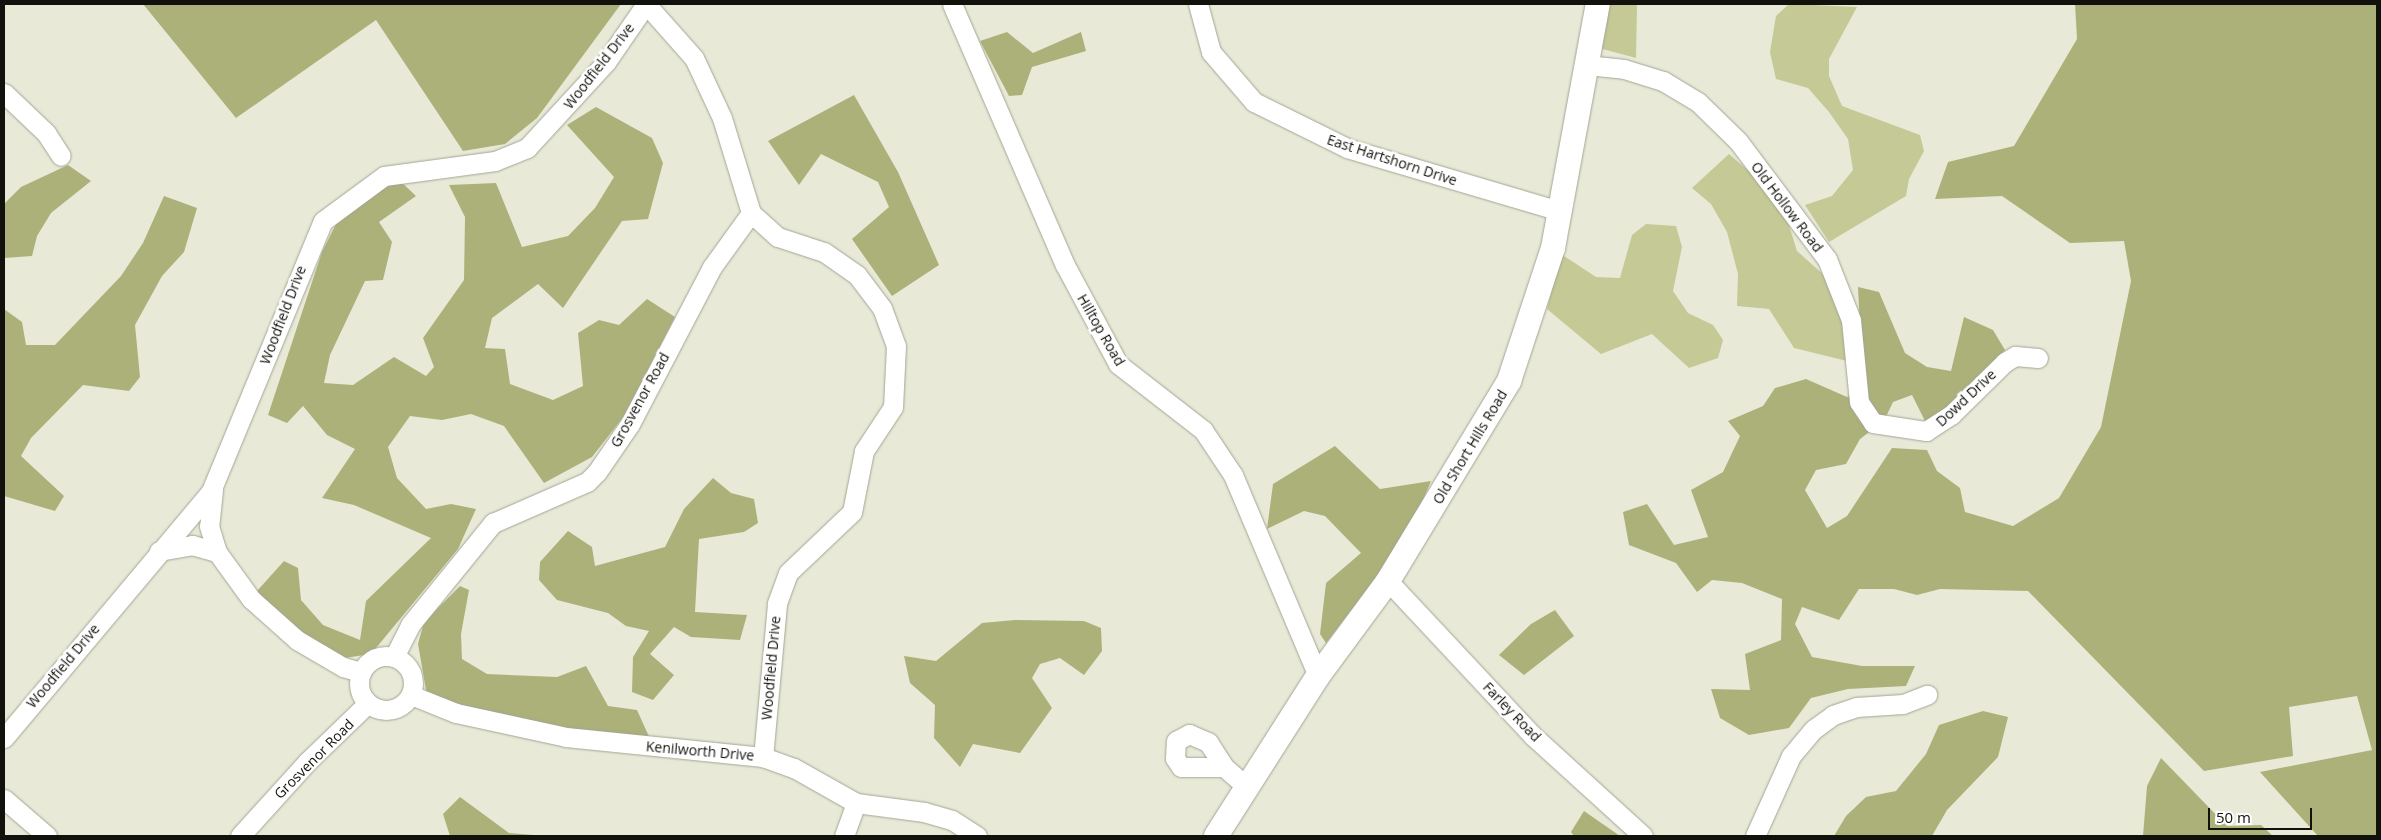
<!DOCTYPE html>
<html>
<head>
<meta charset="utf-8">
<style>
  body { margin:0 }
  #map { position:relative; width:2381px; height:840px; overflow:hidden; background:#e8ead7; font-family:"Open Sans",sans-serif }
  div>[style] { position:absolute }
  .green>* { inset:0; background:#c4c996 }
  .forest>* { inset:0; background:#acb17a }
  .roads { filter:drop-shadow(0 0 1px #a3a594) drop-shadow(0 0 1px #a3a594) }
  .minor>* { height:19px; margin:-9.5px; padding:0 9.5px; transform-origin:9.5px; border-radius:9.5px; background:#fff }
  .minor>.ring { margin:-9.5px; padding:0; box-sizing:content-box; background:none; border:19px solid #fff; border-radius:50% }
  .major>* { height:24px; margin:-12px; padding:0 12px; transform-origin:12px; border-radius:12px; background:#fff }
  span { translate:-50% -50%; white-space:nowrap; text-align:center; line-height:1.15; -webkit-text-stroke:5px #fff; paint-order:stroke }
  .street-label { font-size:14px; color:#11120c }
  .frame { position:absolute; inset:0; border:5px solid #11120c; pointer-events:none }
  .scale { position:absolute; left:2208px; top:808px; width:104px; height:22px; box-sizing:border-box; border:2px solid #11120c; border-top:0; padding-left:6px; font-size:15px; line-height:18px; white-space:nowrap; color:#11120c; -webkit-text-stroke:4px #fff; paint-order:stroke }
</style>
</head>
<body>
<div id="map">
  <div class="green">
    <div style="clip-path:polygon(1606px 4px,1637px 4px,1636px 58px,1599px 48px)"></div>
    <div style="clip-path:polygon(1789px 4px,1857px 7px,1829px 59px,1829px 76px,1842px 106px,1920px 135px,1924px 151px,1909px 179px,1906px 196px,1829px 242px,1805px 205px,1832px 196px,1853px 170px,1848px 139px,1829px 112px,1808px 88px,1776px 79px,1770px 52px,1776px 16px)"></div>
    <div style="clip-path:polygon(1729px 154px,1759px 180px,1787px 219px,1797px 251px,1825px 276px,1846px 316px,1847px 361px,1794px 348px,1769px 309px,1737px 306px,1738px 274px,1727px 232px,1711px 204px,1692px 188px)"></div>
    <div style="clip-path:polygon(1646px 224px,1676px 226px,1682px 247px,1673px 291px,1688px 313px,1713px 325px,1723px 340px,1718px 358px,1689px 368px,1652px 334px,1601px 354px,1547px 309px,1561px 254px,1596px 277px,1620px 278px,1632px 235px)"></div>
  </div>
  <div class="forest">
    <div style="clip-path:polygon(143px 4px,621px 4px,537px 118px,505px 144px,463px 151px,376px 20px,236px 118px)"></div>
    <div style="clip-path:polygon(2075px 4px,2377px 4px,2377px 836px,2318px 836px,2260px 772px,2372px 750px,2357px 696px,2289px 707px,2293px 756px,2204px 771px,2028px 591px,1940px 589px,1917px 595px,1894px 589px,1859px 589px,1839px 620px,1802px 607px,1795px 624px,1812px 657px,1862px 666px,1915px 666px,1906px 686px,1848px 689px,1811px 698px,1789px 728px,1749px 735px,1720px 718px,1711px 689px,1750px 690px,1745px 654px,1781px 640px,1782px 599px,1742px 583px,1712px 580px,1697px 592px,1676px 563px,1629px 545px,1623px 512px,1647px 504px,1674px 545px,1708px 537px,1691px 490px,1723px 472px,1740px 436px,1728px 421px,1763px 406px,1775px 388px,1806px 379px,1847px 397px,1863px 390px,1858px 287px,1879px 292px,1905px 353px,1927px 367px,1951px 371px,1964px 317px,1993px 330px,2005px 350px,1946px 414px,1925px 421px,1912px 395px,1893px 402px,1884px 421px,1860px 439px,1846px 464px,1816px 470px,1805px 490px,1827px 528px,1847px 516px,1892px 448px,1927px 450px,1937px 471px,1960px 488px,1965px 512px,2013px 526px,2059px 498px,2101px 427px,2131px 281px,2124px 241px,2070px 243px,2002px 196px,1935px 199px,1948px 162px,2014px 146px,2077px 39px)"></div>
    <div style="clip-path:polygon(1007px 32px,1033px 53px,1081px 32px,1086px 51px,1032px 67px,1022px 95px,1009px 96px,980px 41px)"></div>
    <div style="clip-path:polygon(854px 95px,898px 172px,939px 265px,892px 296px,852px 239px,889px 207px,878px 182px,821px 154px,799px 185px,768px 141px)"></div>
    <div style="clip-path:polygon(596px 107px,652px 138px,663px 163px,648px 219px,622px 221px,563px 308px,538px 284px,492px 318px,485px 348px,505px 349px,510px 384px,553px 400px,583px 386px,578px 333px,599px 320px,619px 325px,647px 299px,675px 317px,624px 416px,592px 457px,544px 483px,504px 426px,471px 414px,442px 420px,410px 416px,388px 447px,397px 478px,426px 509px,451px 504px,476px 509px,458px 549px,371px 654px,338px 659px,289px 627px,257px 591px,284px 561px,298px 568px,301px 600px,323px 625px,360px 640px,366px 601px,431px 538px,354px 505px,322px 498px,355px 449px,327px 435px,303px 406px,287px 423px,268px 415px,322px 252px,340px 216px,397px 178px,416px 196px,379px 222px,392px 242px,383px 280px,365px 281px,330px 355px,324px 383px,353px 385px,394px 357px,426px 376px,434px 367px,423px 338px,464px 280px,465px 217px,449px 185px,496px 183px,522px 247px,568px 236px,595px 208px,614px 177px,567px 125px)"></div>
    <div style="clip-path:polygon(68px 165px,91px 181px,51px 213px,37px 236px,32px 256px,4px 258px,4px 204px,21px 187px)"></div>
    <div style="clip-path:polygon(164px 196px,197px 208px,184px 252px,162px 276px,135px 325px,140px 377px,129px 391px,83px 385px,31px 438px,21px 456px,64px 496px,55px 511px,4px 496px,4px 309px,22px 322px,26px 345px,55px 345px,121px 276px,143px 243px)"></div>
    <div style="clip-path:polygon(1335px 446px,1380px 489px,1431px 481px,1407px 538px,1326px 643px,1320px 634px,1326px 583px,1361px 553px,1325px 516px,1304px 511px,1267px 529px,1273px 484px)"></div>
    <div style="clip-path:polygon(713px 478px,731px 493px,754px 499px,758px 523px,744px 532px,699px 539px,695px 612px,747px 615px,740px 640px,691px 637px,674px 627px,650px 654px,674px 675px,653px 700px,632px 692px,633px 657px,649px 631px,626px 626px,608px 613px,557px 600px,539px 580px,540px 562px,568px 531px,592px 547px,595px 566px,665px 547px,684px 509px)"></div>
    <div style="clip-path:polygon(460px 586px,469px 590px,461px 634px,462px 659px,487px 674px,557px 677px,586px 666px,608px 706px,637px 710px,651px 741px,544px 726px,428px 701px,418px 644px,424px 622px)"></div>
    <div style="clip-path:polygon(1555px 610px,1574px 636px,1524px 675px,1499px 655px,1531px 624px)"></div>
    <div style="clip-path:polygon(1015px 620px,1084px 621px,1101px 628px,1102px 651px,1084px 675px,1060px 658px,1040px 664px,1032px 678px,1052px 708px,1020px 753px,973px 744px,960px 767px,934px 738px,935px 705px,910px 683px,904px 656px,936px 661px,982px 623px)"></div>
    <div style="clip-path:polygon(1983px 711px,2008px 717px,1998px 757px,1947px 810px,1932px 836px,1834px 836px,1846px 816px,1866px 797px,1896px 791px,1926px 754px,1939px 725px)"></div>
    <div style="clip-path:polygon(2161px 758px,2227px 826px,2261px 825px,2273px 836px,2143px 836px,2147px 786px)"></div>
    <div style="clip-path:polygon(460px 797px,509px 833px,546px 836px,450px 836px,443px 814px)"></div>
    <div style="clip-path:polygon(1584px 811px,1620px 836px,1574px 836px,1571px 832px)"></div>
  </div>
  <div class="roads">
    <div class="minor">
      <div style="left:646px;top:4px;width:72px;rotate:48.4deg"></div>
      <div style="left:694px;top:58px;width:66px;rotate:65deg"></div>
      <div style="left:722px;top:118px;width:99px;rotate:73deg"></div>
      <div style="left:751px;top:213px;width:36px;rotate:42deg"></div>
      <div style="left:778px;top:237px;width:48px;rotate:18.1deg"></div>
      <div style="left:824px;top:252px;width:40px;rotate:34.9deg"></div>
      <div style="left:857px;top:275px;width:41px;rotate:52.9deg"></div>
      <div style="left:882px;top:308px;width:40px;rotate:69.8deg"></div>
      <div style="left:896px;top:346px;width:61px;rotate:92.8deg"></div>
      <div style="left:893px;top:407px;width:53px;rotate:123.4deg"></div>
      <div style="left:864px;top:451px;width:62px;rotate:101.1deg"></div>
      <div style="left:852px;top:512px;width:88px;rotate:136.4deg"></div>
      <div style="left:788px;top:573px;width:33px;rotate:110deg"></div>
      <div style="left:777px;top:604px;width:154px;rotate:95.2deg"></div>
      <div style="left:952px;top:4px;width:284px;rotate:66.6deg"></div>
      <div style="left:1065px;top:265px;width:112px;rotate:61.8deg"></div>
      <div style="left:1118px;top:364px;width:108px;rotate:37.8deg"></div>
      <div style="left:1203px;top:430px;width:54px;rotate:56.3deg"></div>
      <div style="left:1233px;top:475px;width:218px;rotate:67.1deg"></div>
      <div style="left:1198px;top:4px;width:50px;rotate:74.8deg"></div>
      <div style="left:1211px;top:52px;width:66px;rotate:49.3deg"></div>
      <div style="left:1254px;top:102px;width:104px;rotate:26.3deg"></div>
      <div style="left:1347px;top:148px;width:222px;rotate:16.5deg"></div>
      <div style="left:1587px;top:65px;width:37px;rotate:6deg"></div>
      <div style="left:1624px;top:69px;width:41px;rotate:17.1deg"></div>
      <div style="left:1663px;top:81px;width:41px;rotate:31deg"></div>
      <div style="left:1698px;top:102px;width:56px;rotate:44.3deg"></div>
      <div style="left:1738px;top:141px;width:148px;rotate:53deg"></div>
      <div style="left:1827px;top:259px;width:66px;rotate:68.5deg"></div>
      <div style="left:1851px;top:320px;width:82px;rotate:84.4deg"></div>
      <div style="left:1859px;top:402px;width:25px;rotate:56deg"></div>
      <div style="left:1873px;top:423px;width:54px;rotate:8.6deg"></div>
      <div style="left:1926px;top:431px;width:30px;rotate:-33deg"></div>
      <div style="left:1951px;top:415px;width:76px;rotate:-44.5deg"></div>
      <div style="left:2005px;top:362px;width:12px;rotate:-31deg"></div>
      <div style="left:2015px;top:356px;width:23px;rotate:5deg"></div>
      <div style="left:4px;top:93px;width:58px;rotate:43.6deg"></div>
      <div style="left:46px;top:133px;width:27px;rotate:57deg"></div>
      <div style="left:213px;top:490px;width:36px;rotate:96deg"></div>
      <div style="left:209px;top:526px;width:27px;rotate:73deg"></div>
      <div style="left:217px;top:552px;width:58px;rotate:54.1deg"></div>
      <div style="left:251px;top:599px;width:62px;rotate:41.7deg"></div>
      <div style="left:297px;top:640px;width:53px;rotate:30.4deg"></div>
      <div style="left:343px;top:667px;width:19px;rotate:16deg"></div>
      <div style="left:159px;top:551px;width:34px;rotate:-10deg"></div>
      <div style="left:192px;top:545px;width:26px;rotate:16deg"></div>
      <div style="left:1388px;top:581px;width:211px;rotate:46.9deg"></div>
      <div style="left:1532px;top:735px;width:150px;rotate:42.3deg"></div>
      <div class="ring" style="left:359px;top:656px;width:35px;height:35px"></div>
      <div style="left:394px;top:657px;width:36px;rotate:-63deg"></div>
      <div style="left:410px;top:625px;width:132px;rotate:-50.9deg"></div>
      <div style="left:493px;top:523px;width:103px;rotate:-23.6deg"></div>
      <div style="left:587px;top:482px;width:14px;rotate:-45deg"></div>
      <div style="left:597px;top:472px;width:58px;rotate:-55.5deg"></div>
      <div style="left:630px;top:424px;width:177px;rotate:-62.4deg"></div>
      <div style="left:712px;top:267px;width:67px;rotate:-54.2deg"></div>
      <div style="left:411px;top:695px;width:48px;rotate:21.8deg"></div>
      <div style="left:456px;top:713px;width:113px;rotate:12.3deg"></div>
      <div style="left:566px;top:737px;width:198px;rotate:5.8deg"></div>
      <div style="left:763px;top:757px;width:33px;rotate:20deg"></div>
      <div style="left:794px;top:768px;width:71px;rotate:29.4deg"></div>
      <div style="left:856px;top:803px;width:69px;rotate:7.5deg"></div>
      <div style="left:924px;top:812px;width:29px;rotate:16deg"></div>
      <div style="left:952px;top:820px;width:30px;rotate:33deg"></div>
      <div style="left:4px;top:738px;width:322px;rotate:-50deg"></div>
      <div style="left:211px;top:491px;width:292px;rotate:-67.5deg"></div>
      <div style="left:323px;top:221px;width:76px;rotate:-36.4deg"></div>
      <div style="left:384px;top:176px;width:112px;rotate:-7.7deg"></div>
      <div style="left:495px;top:161px;width:35px;rotate:-22deg"></div>
      <div style="left:527px;top:148px;width:117px;rotate:-47.4deg"></div>
      <div style="left:606px;top:62px;width:70px;rotate:-55.4deg"></div>
      <div style="left:1224px;top:767px;width:43px;rotate:180deg"></div>
      <div style="left:1181px;top:767px;width:11px;rotate:-124deg"></div>
      <div style="left:1175px;top:758px;width:17px;rotate:-87deg"></div>
      <div style="left:1176px;top:741px;width:15px;rotate:-28deg"></div>
      <div style="left:1189px;top:734px;width:21px;rotate:23deg"></div>
      <div style="left:1208px;top:742px;width:30px;rotate:57deg"></div>
      <div style="left:1224px;top:767px;width:30px;rotate:41deg"></div>
      <div style="left:4px;top:799px;width:57px;rotate:40.7deg"></div>
      <div style="left:240px;top:836px;width:101px;rotate:-47.8deg"></div>
      <div style="left:308px;top:761px;width:83px;rotate:-44deg"></div>
      <div style="left:844px;top:836px;width:35px;rotate:-70deg"></div>
      <div style="left:1755px;top:836px;width:88px;rotate:-65.8deg"></div>
      <div style="left:1791px;top:756px;width:35px;rotate:-50deg"></div>
      <div style="left:1814px;top:729px;width:24px;rotate:-36deg"></div>
      <div style="left:1833px;top:715px;width:24px;rotate:-19deg"></div>
      <div style="left:1856px;top:707px;width:47px;rotate:-3.7deg"></div>
      <div style="left:1903px;top:704px;width:26px;rotate:-21deg"></div>
    </div>
    <div class="major">
      <div style="left:1216px;top:836px;width:190px;rotate:-57.5deg"></div>
      <div style="left:1318px;top:676px;width:118px;rotate:-53.6deg"></div>
      <div style="left:1388px;top:581px;width:234px;rotate:-58.8deg"></div>
      <div style="left:1509px;top:381px;width:140px;rotate:-71.7deg"></div>
      <div style="left:1553px;top:248px;width:248px;rotate:-79.6deg"></div>
    </div>
  </div>
  <div class="street-label">
    <span style="left:599px;top:66px;rotate:-52deg">Woodfield Drive</span>
    <span style="left:1392px;top:160px;rotate:18deg">East Hartshorn Drive</span>
    <span style="left:1787px;top:207px;rotate:53deg">Old Hollow Road</span>
    <span style="left:283px;top:315px;rotate:-69deg">Woodfield Drive</span>
    <span style="left:1101px;top:330px;rotate:60deg">Hilltop Road</span>
    <span style="left:1966px;top:398px;rotate:-43deg">Dowd Drive</span>
    <span style="left:640px;top:400px;rotate:-61deg">Grosvenor Road</span>
    <span style="left:1470px;top:447px;rotate:-59deg">Old Short Hills Road</span>
    <span style="left:63px;top:666px;rotate:-50deg">Woodfield Drive</span>
    <span style="left:771px;top:668px;rotate:-85deg">Woodfield Drive</span>
    <span style="left:1512px;top:712px;rotate:46deg">Farley Road</span>
    <span style="left:700px;top:751px;rotate:5deg">Kenilworth Drive</span>
    <span style="left:314px;top:759px;rotate:-45deg">Grosvenor Road</span>
  </div>
  <div class="frame"></div>
  <div class="scale">50 m</div>
</div>
</body>
</html>
